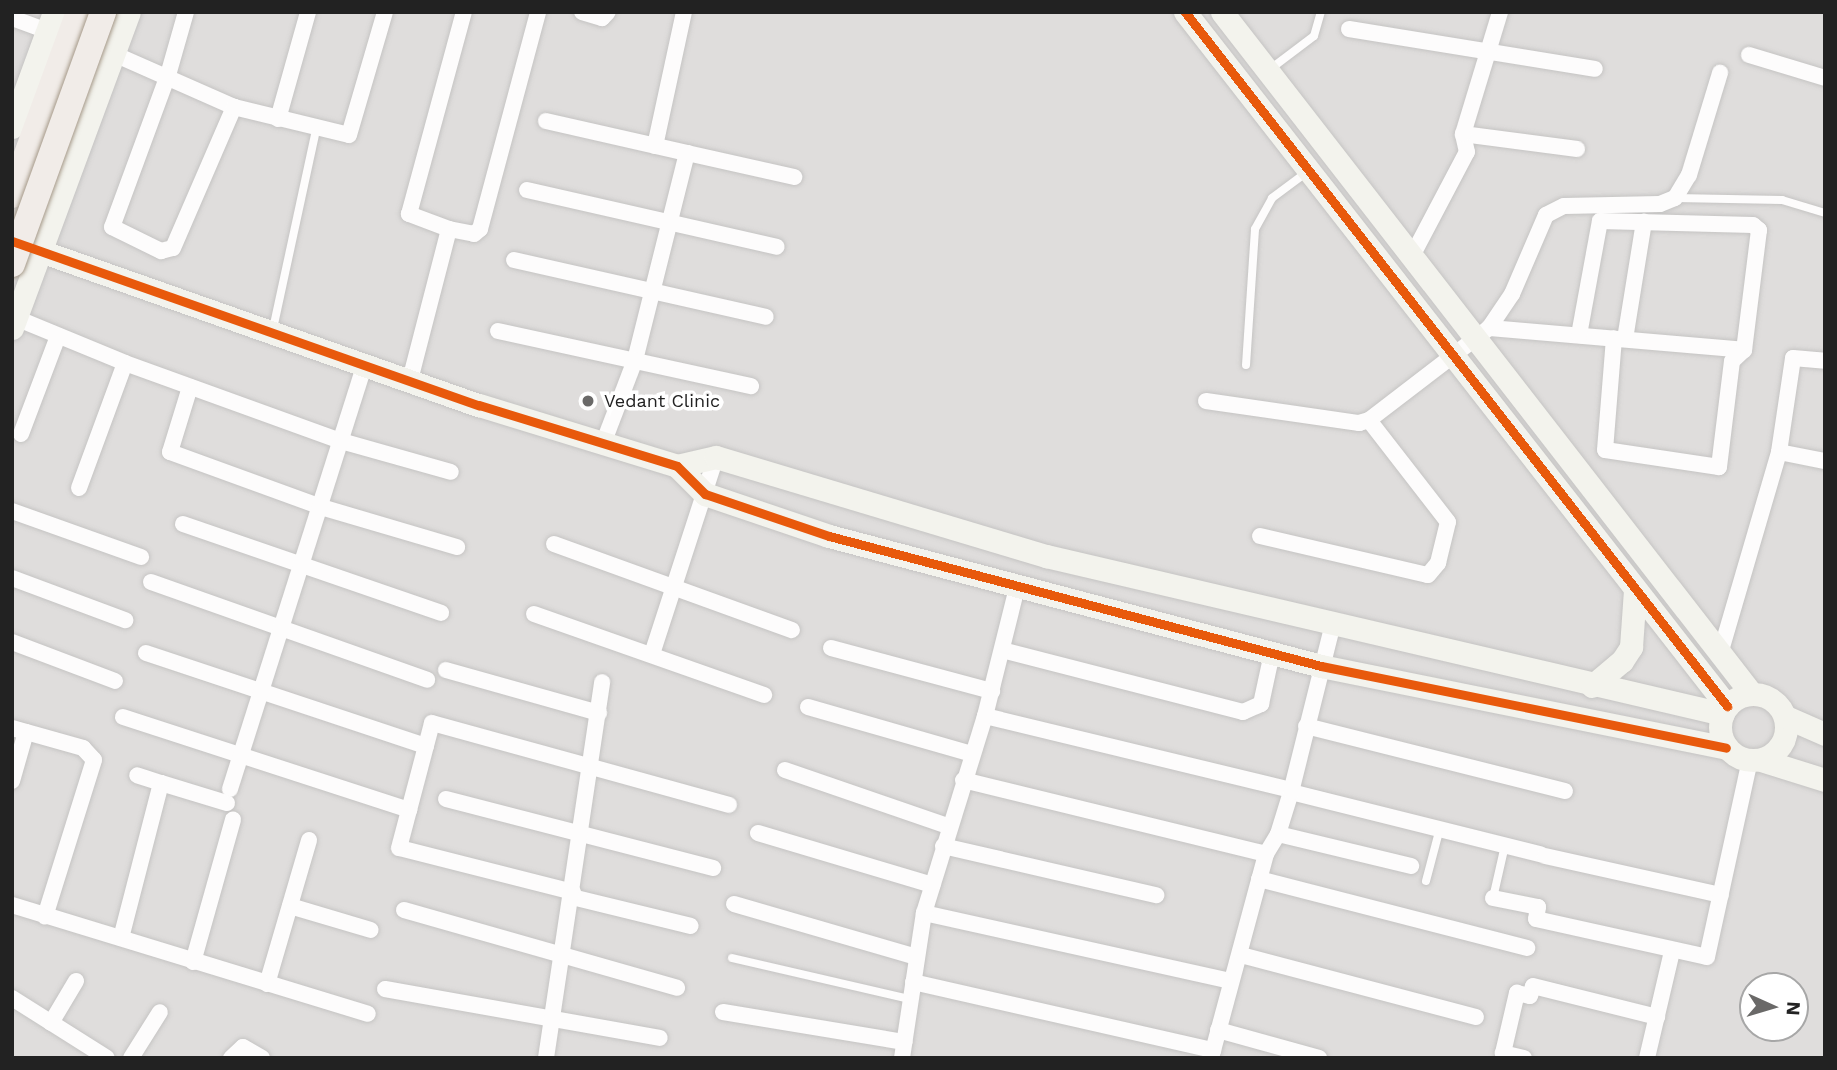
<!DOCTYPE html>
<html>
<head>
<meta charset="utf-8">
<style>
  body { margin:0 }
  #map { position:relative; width:1837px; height:1070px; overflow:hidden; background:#efedeb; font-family:"Work Sans",sans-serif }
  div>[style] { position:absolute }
  .residential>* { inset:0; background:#dfdddc }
  .roads { filter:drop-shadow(0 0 2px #c5c4c3) drop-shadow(0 0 2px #c5c4c3) }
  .lane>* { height:8px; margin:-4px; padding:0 4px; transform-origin:4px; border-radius:4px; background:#fdfcfc }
  .street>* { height:16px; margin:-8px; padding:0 8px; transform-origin:8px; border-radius:8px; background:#fdfcfc }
  .secondary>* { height:23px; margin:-11.5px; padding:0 11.5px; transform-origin:11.5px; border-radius:11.5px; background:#f3f3ed }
  .secondary>.ring { margin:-11.5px; padding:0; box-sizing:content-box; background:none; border:23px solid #f3f3ed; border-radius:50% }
  .primary>* { height:26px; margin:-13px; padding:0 13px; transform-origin:13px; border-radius:13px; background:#f1ece8 }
  .bridges { filter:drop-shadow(0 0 2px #a59989) drop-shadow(0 0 2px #a59989) }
  .primary-bridge>* { height:26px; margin:-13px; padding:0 13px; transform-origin:13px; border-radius:13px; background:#f1ece8 }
  .cycleway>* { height:9px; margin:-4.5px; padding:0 4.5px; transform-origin:4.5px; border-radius:4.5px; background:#e8590c }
  .dots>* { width:19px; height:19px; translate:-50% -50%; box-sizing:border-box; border:4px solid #fff; border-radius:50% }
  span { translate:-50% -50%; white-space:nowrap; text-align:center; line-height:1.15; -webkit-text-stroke:7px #fff; paint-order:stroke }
  .poi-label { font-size:18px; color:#222 }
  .left { translate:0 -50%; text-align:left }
  .frame { position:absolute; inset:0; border:14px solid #222; pointer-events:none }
  .north { position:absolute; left:1739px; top:972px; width:70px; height:70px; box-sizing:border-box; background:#fff; border:2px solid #a7a7a7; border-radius:50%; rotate:94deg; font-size:19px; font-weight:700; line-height:28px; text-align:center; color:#222 }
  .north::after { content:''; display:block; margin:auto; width:24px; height:32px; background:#6a6968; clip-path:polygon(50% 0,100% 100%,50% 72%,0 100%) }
</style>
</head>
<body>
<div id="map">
  <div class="residential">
    <div style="clip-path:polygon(evenodd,12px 12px,1825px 12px,1825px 1058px,12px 1058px,12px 12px,1753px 986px,1795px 986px,1795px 1028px,1753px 1028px,1753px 986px)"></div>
  </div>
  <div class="roads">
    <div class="lane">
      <div style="left:1269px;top:70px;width:56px;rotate:-37.1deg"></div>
      <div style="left:1314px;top:36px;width:25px;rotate:-74deg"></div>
      <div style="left:1675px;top:198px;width:107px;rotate:1.1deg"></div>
      <div style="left:1782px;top:200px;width:45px;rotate:16.8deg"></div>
      <div style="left:273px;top:329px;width:204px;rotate:-77.8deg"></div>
      <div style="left:1246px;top:365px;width:136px;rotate:-86.2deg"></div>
      <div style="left:1255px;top:229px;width:35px;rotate:-61deg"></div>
      <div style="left:1272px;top:198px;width:44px;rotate:-36.6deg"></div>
      <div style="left:1426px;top:881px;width:55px;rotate:-75.2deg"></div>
      <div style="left:1493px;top:898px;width:54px;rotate:-77.2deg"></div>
      <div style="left:732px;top:958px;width:183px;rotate:13deg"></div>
    </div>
    <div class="street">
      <div style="left:186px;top:12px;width:66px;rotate:105.9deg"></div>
      <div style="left:168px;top:75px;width:162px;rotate:110.2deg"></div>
      <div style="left:112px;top:227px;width:55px;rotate:26.1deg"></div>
      <div style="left:161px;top:251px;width:12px;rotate:-14deg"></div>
      <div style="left:173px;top:248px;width:154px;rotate:-66.6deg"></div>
      <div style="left:582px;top:12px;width:21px;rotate:17deg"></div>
      <div style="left:602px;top:18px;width:8px;rotate:-45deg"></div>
      <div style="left:12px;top:18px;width:37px;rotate:20deg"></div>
      <div style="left:1349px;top:29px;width:249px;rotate:9.2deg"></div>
      <div style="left:114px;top:54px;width:131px;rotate:23.8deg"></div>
      <div style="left:234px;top:107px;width:118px;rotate:13.7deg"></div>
      <div style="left:349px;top:135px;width:128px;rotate:-73.7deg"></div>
      <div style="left:1749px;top:55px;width:79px;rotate:16.8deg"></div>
      <div style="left:278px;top:119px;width:111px;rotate:-74.3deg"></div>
      <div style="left:546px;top:121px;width:145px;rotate:12.8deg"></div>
      <div style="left:687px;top:153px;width:213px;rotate:104.1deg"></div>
      <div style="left:635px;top:360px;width:87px;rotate:110.9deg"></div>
      <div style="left:1463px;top:134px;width:115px;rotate:7.5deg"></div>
      <div style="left:655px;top:146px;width:137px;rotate:-77.8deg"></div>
      <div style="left:687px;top:153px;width:110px;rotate:12.6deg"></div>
      <div style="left:527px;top:190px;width:256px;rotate:12.8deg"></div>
      <div style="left:449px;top:229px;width:43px;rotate:-159.4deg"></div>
      <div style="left:409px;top:214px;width:209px;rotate:-74.8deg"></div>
      <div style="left:1411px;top:258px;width:120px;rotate:-62.2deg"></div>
      <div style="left:1467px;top:152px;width:18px;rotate:-103deg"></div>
      <div style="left:1463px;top:134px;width:127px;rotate:-73.1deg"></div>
      <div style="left:514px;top:260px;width:258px;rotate:12.7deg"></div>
      <div style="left:16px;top:318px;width:118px;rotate:22.4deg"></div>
      <div style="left:125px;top:363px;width:230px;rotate:19.9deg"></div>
      <div style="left:341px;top:441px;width:114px;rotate:15.7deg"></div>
      <div style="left:1489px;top:328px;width:256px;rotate:4.9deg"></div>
      <div style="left:498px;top:331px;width:259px;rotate:12.3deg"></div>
      <div style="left:1579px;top:335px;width:116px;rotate:-79.6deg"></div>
      <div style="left:1600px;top:221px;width:153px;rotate:1.5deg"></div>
      <div style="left:1753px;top:225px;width:8px;rotate:40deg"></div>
      <div style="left:1759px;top:230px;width:121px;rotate:97.1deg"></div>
      <div style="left:1744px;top:350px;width:16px;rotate:137deg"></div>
      <div style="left:1732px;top:361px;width:107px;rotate:97deg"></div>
      <div style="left:1719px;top:467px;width:115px;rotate:-171.5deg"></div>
      <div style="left:1605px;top:450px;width:112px;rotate:-85.4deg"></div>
      <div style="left:1625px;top:339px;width:119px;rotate:-80.8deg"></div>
      <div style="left:410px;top:380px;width:156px;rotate:-75.5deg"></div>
      <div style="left:449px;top:229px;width:25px;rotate:11deg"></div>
      <div style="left:474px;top:234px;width:8px;rotate:-40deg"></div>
      <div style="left:480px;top:229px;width:225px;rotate:-75deg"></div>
      <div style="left:190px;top:387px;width:68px;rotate:107.1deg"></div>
      <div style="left:170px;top:452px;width:161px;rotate:20deg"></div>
      <div style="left:321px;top:507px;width:142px;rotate:16.4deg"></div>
      <div style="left:1206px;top:401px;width:155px;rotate:8.2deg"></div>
      <div style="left:1359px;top:423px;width:10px;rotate:-17deg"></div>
      <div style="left:1369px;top:420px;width:151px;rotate:-37.5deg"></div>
      <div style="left:1489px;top:328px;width:41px;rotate:-55.9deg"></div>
      <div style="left:1512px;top:294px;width:86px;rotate:-66.7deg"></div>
      <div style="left:1546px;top:215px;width:20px;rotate:-27deg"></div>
      <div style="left:1564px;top:206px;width:96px;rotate:-1.2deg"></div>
      <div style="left:1660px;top:204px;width:16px;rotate:-22deg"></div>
      <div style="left:1675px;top:198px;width:27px;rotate:-59deg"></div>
      <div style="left:1689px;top:175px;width:107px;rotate:-73.1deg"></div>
      <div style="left:21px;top:434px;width:105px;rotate:-69.3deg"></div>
      <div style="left:1779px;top:452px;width:47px;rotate:11.1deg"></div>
      <div style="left:79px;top:488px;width:133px;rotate:-69.8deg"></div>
      <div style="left:12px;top:511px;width:137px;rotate:19.6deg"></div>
      <div style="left:183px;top:524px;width:273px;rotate:19deg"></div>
      <div style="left:1260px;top:536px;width:172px;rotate:13.1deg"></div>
      <div style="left:1428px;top:575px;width:16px;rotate:-50deg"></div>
      <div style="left:1438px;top:563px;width:42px;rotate:-76.3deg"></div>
      <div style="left:1448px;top:522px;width:129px;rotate:-127.8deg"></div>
      <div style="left:554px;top:544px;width:253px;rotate:19.9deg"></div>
      <div style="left:12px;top:578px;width:121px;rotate:20.4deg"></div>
      <div style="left:151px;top:582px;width:293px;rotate:19.5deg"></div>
      <div style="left:534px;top:614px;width:244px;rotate:19.4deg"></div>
      <div style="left:12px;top:642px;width:110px;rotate:20.7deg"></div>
      <div style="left:831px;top:648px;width:167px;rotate:15deg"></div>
      <div style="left:1002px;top:650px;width:249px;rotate:14.4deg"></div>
      <div style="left:1243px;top:712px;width:20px;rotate:-24deg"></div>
      <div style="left:1261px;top:704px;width:52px;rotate:-77.8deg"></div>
      <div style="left:146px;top:653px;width:295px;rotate:18.4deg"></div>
      <div style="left:652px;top:654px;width:207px;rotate:-72deg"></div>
      <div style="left:1720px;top:654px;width:210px;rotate:-73.7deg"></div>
      <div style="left:1779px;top:452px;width:95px;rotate:-81.5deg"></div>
      <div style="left:1793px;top:358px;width:32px;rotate:5deg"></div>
      <div style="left:446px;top:670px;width:159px;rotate:15.7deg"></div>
      <div style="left:808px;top:707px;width:171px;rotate:16deg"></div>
      <div style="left:985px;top:716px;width:316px;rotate:13.6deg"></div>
      <div style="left:123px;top:717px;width:301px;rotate:18deg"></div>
      <div style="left:1306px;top:726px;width:267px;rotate:14.1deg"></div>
      <div style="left:12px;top:728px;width:74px;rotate:15.7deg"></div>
      <div style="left:83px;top:748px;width:16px;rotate:47deg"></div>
      <div style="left:94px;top:760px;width:164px;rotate:107.4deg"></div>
      <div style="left:785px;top:770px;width:172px;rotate:19deg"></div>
      <div style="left:963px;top:780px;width:312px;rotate:13.7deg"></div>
      <div style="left:12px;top:781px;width:51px;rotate:-74.1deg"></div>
      <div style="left:161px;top:783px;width:69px;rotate:16.9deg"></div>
      <div style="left:230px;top:789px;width:447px;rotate:-72.4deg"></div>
      <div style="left:1291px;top:792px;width:257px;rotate:14deg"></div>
      <div style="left:446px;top:799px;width:276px;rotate:14.5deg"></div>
      <div style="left:758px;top:833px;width:182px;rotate:16.6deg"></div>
      <div style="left:1278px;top:834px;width:137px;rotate:13.5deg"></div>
      <div style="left:943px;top:846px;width:219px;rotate:13deg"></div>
      <div style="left:1545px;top:856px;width:180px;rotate:12.5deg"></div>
      <div style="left:1259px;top:879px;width:277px;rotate:14.4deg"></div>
      <div style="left:573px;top:892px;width:179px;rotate:-165.8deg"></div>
      <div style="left:399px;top:848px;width:129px;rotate:-75.2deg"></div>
      <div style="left:432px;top:723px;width:308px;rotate:15.4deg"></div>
      <div style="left:572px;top:897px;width:122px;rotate:13.7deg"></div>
      <div style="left:1493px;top:898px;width:46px;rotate:11.3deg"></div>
      <div style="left:1538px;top:907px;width:12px;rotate:99deg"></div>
      <div style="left:1536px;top:919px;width:175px;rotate:12.5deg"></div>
      <div style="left:1707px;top:957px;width:202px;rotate:-77.7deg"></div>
      <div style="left:734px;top:904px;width:190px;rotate:16.2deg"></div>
      <div style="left:12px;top:905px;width:372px;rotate:17deg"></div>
      <div style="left:290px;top:906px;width:84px;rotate:16.5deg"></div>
      <div style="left:404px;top:910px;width:284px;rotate:15.9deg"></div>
      <div style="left:924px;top:913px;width:314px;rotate:12.5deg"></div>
      <div style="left:121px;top:938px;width:160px;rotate:-75.5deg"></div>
      <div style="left:161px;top:783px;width:25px;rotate:-162deg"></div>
      <div style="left:1241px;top:955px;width:243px;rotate:14.8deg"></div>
      <div style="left:193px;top:962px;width:148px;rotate:-74.3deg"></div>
      <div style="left:913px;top:982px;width:308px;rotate:12.8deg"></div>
      <div style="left:267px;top:984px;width:150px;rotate:-73.7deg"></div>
      <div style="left:385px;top:989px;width:279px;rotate:10.1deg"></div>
      <div style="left:12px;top:998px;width:112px;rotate:32.3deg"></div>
      <div style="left:723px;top:1012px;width:184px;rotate:9.4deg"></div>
      <div style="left:51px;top:1023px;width:49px;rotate:-59.2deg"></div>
      <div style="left:1218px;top:1030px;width:105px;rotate:15.5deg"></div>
      <div style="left:131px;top:1058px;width:54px;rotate:-57.8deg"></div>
      <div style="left:231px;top:1058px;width:16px;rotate:-43deg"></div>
      <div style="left:243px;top:1047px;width:22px;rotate:30deg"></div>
      <div style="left:546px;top:1058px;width:380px;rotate:-81.5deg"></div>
      <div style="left:902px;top:1058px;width:147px;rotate:-81.4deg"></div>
      <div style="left:924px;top:913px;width:206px;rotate:-72.8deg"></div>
      <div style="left:985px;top:716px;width:132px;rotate:-76deg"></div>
      <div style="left:1211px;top:1058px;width:211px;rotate:-74.9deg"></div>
      <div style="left:1266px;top:854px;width:23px;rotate:-59deg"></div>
      <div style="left:1278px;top:834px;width:44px;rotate:-72.8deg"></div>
      <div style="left:1291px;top:792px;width:173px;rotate:-76deg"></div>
      <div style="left:1524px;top:1058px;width:22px;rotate:-167deg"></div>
      <div style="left:1503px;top:1053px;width:62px;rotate:-76.9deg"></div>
      <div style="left:1517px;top:993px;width:13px;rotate:13deg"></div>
      <div style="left:1530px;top:996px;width:10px;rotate:-73deg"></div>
      <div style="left:1533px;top:986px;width:128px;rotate:14deg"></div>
      <div style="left:1647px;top:1058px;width:110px;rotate:-76.8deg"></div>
    </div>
    <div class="secondary">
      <div style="left:1185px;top:12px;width:881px;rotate:52.01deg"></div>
      <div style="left:1222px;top:12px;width:862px;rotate:52.16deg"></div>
      <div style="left:12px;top:127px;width:122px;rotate:-69.9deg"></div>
      <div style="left:12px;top:241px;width:495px;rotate:19.4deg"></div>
      <div style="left:479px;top:405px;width:207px;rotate:17.1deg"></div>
      <div style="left:677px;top:466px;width:40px;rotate:45deg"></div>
      <div style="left:705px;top:494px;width:131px;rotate:18.7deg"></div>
      <div style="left:829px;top:536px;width:509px;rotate:14.8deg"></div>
      <div style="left:1321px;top:666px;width:413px;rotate:11.4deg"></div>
      <div style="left:12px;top:328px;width:337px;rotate:-69.7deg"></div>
      <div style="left:677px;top:466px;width:40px;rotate:-13deg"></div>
      <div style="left:716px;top:457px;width:345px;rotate:16.7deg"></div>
      <div style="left:1046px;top:556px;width:695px;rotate:13.14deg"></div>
      <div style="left:1592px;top:686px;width:39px;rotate:-40deg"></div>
      <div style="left:1622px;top:661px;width:17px;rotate:-57deg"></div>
      <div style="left:1631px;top:647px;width:57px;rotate:-86deg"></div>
      <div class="ring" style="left:1720px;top:694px;width:43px;height:43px"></div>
      <div style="left:1786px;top:717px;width:43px;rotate:23.6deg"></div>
      <div style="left:1761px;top:760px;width:67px;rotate:17.4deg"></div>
    </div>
    <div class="primary">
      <div style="left:12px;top:195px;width:195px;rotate:-69.9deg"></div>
    </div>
  </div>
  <div class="bridges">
    <div class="primary-bridge">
      <div style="left:12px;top:264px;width:268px;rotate:-70.1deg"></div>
    </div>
  </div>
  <div class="cycleway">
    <div style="left:1185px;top:12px;width:881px;rotate:52.01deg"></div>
    <div style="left:12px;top:241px;width:495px;rotate:19.4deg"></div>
    <div style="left:479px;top:405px;width:207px;rotate:17.1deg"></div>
    <div style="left:677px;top:466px;width:40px;rotate:45deg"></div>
    <div style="left:705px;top:494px;width:131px;rotate:18.7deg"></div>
    <div style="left:829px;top:536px;width:509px;rotate:14.8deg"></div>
    <div style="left:1321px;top:666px;width:413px;rotate:11.4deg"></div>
  </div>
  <div class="dots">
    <div style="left:588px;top:401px;background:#6a6968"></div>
  </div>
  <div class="poi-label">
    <span class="left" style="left:604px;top:401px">Vedant Clinic</span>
  </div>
  <div class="frame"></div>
  <div class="north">N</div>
</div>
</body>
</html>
